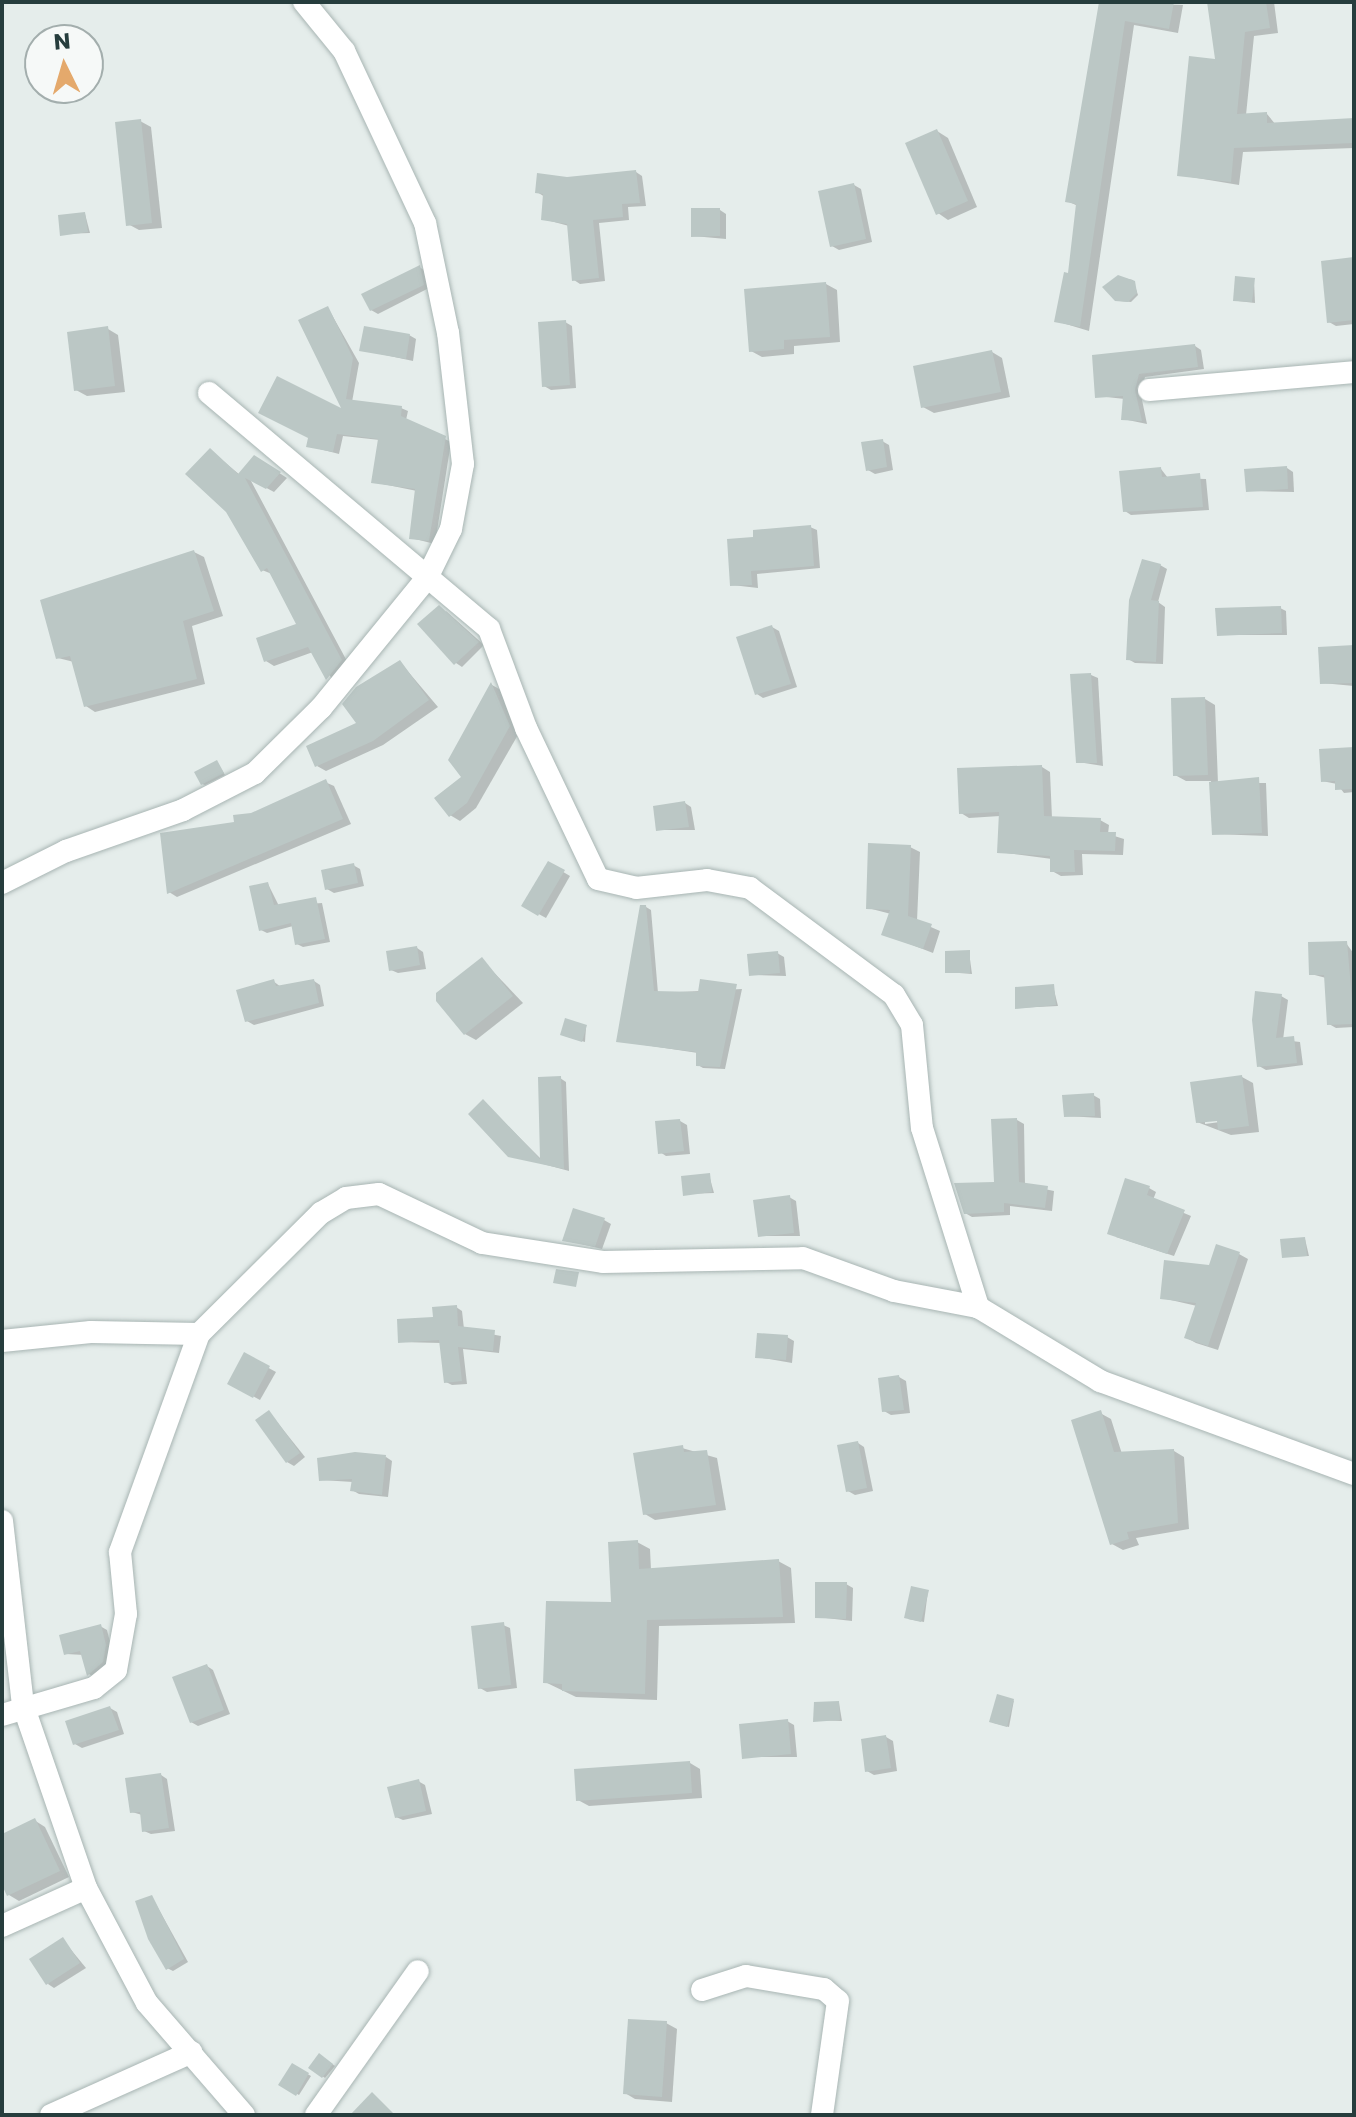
<!DOCTYPE html>
<html>
<head>
<meta charset="utf-8">
<style>
  body { margin:0 }
  #map { position:relative; width:1356px; height:2117px; overflow:hidden; background:#e5edeb; font-family:Poppins,sans-serif }
  div>[style] { position:absolute }
  .shadow>* { inset:0; background:#0003 }
  .building>* { inset:0; background:#bbc7c5 }
  .roads { filter:drop-shadow(0 0 2px #a8b5b3) drop-shadow(0 0 2px #a8b5b3) }
  .minor>* { height:22px; margin:-11px; padding:0 11px; transform-origin:11px; border-radius:11px; background:#fff }
  span { translate:-50% -50%; white-space:nowrap; text-align:center; line-height:1.15; -webkit-text-stroke:8px #f6f9f8; paint-order:stroke }
  .frame { position:absolute; inset:0; border:4px solid #263d3d; pointer-events:none }
  .north { position:absolute; left:24px; top:24px; width:80px; height:80px; box-sizing:border-box; background:#f6f9f8; border:2px solid #a3aead; border-radius:50%; rotate:355deg; font-size:22px; font-weight:700; line-height:32px; text-align:center; color:#263d3d }
  .north::after { content:''; display:block; margin:auto; width:28px; height:36px; background:#e4a96c; clip-path:polygon(50% 0,100% 100%,50% 72%,0 100%) }
</style>
</head>
<body>
<div id="map">
  <div class="shadow">
    <div style="clip-path:polygon(1101px 2px,1183px 5px,1178px 33px,1134px 25px,1089px 331px,1056px 321px,1070px 276px,1078px 206px,1067px 201px)"></div>
    <div style="clip-path:polygon(1209px 2px,1274px 2px,1278px 33px,1254px 36px,1246px 115px,1267px 114px,1276px 125px,1354px 120px,1354px 148px,1243px 152px,1239px 185px,1179px 175px,1217px 61px)"></div>
    <div style="clip-path:polygon(140px 121px,151px 127px,162px 228px,139px 230px,128px 224px)"></div>
    <div style="clip-path:polygon(937px 131px,948px 138px,977px 207px,948px 220px,938px 213px)"></div>
    <div style="clip-path:polygon(636px 172px,642px 176px,646px 206px,628px 207px,629px 220px,599px 223px,605px 281px,580px 284px,574px 280px,569px 226px,543px 219px,545px 197px,537px 192px,567px 179px)"></div>
    <div style="clip-path:polygon(854px 185px,861px 189px,872px 242px,839px 250px,832px 246px)"></div>
    <div style="clip-path:polygon(720px 210px,726px 214px,726px 239px,693px 236px)"></div>
    <div style="clip-path:polygon(85px 214px,90px 233px,62px 234px)"></div>
    <div style="clip-path:polygon(1354px 259px,1354px 324px,1336px 326px,1329px 322px)"></div>
    <div style="clip-path:polygon(419px 267px,426px 271px,429px 288px,378px 314px,371px 310px)"></div>
    <div style="clip-path:polygon(1119px 277px,1133px 280px,1138px 295px,1131px 302px,1120px 301px)"></div>
    <div style="clip-path:polygon(1254px 280px,1255px 303px,1238px 301px)"></div>
    <div style="clip-path:polygon(826px 284px,837px 290px,840px 342px,794px 346px,794px 354px,762px 357px,751px 351px)"></div>
    <div style="clip-path:polygon(328px 308px,359px 363px,352px 402px,401px 408px,408px 411px,406px 420px,451px 442px,435px 544px,411px 538px,417px 491px,373px 482px,380px 440px,343px 436px,339px 454px,308px 446px,346px 413px)"></div>
    <div style="clip-path:polygon(565px 322px,572px 326px,576px 388px,551px 390px,544px 386px)"></div>
    <div style="clip-path:polygon(108px 329px,118px 335px,125px 392px,87px 396px,76px 390px)"></div>
    <div style="clip-path:polygon(409px 335px,416px 339px,413px 361px,362px 350px)"></div>
    <div style="clip-path:polygon(1195px 346px,1201px 350px,1204px 369px,1145px 377px,1141px 395px,1147px 424px,1123px 419px,1125px 399px,1097px 396px,1095px 357px)"></div>
    <div style="clip-path:polygon(992px 352px,1002px 358px,1010px 397px,934px 413px,923px 407px)"></div>
    <div style="clip-path:polygon(882px 441px,889px 445px,893px 470px,875px 474px,868px 470px)"></div>
    <div style="clip-path:polygon(210px 450px,240px 475px,255px 457px,287px 478px,274px 492px,250px 479px,349px 665px,335px 683px,313px 652px,274px 666px,266px 661px,299px 625px,272px 574px,262px 570px)"></div>
    <div style="clip-path:polygon(1287px 468px,1293px 472px,1294px 492px,1248px 491px)"></div>
    <div style="clip-path:polygon(1161px 469px,1168px 478px,1206px 479px,1209px 510px,1131px 515px,1125px 511px)"></div>
    <div style="clip-path:polygon(810px 527px,817px 530px,820px 568px,757px 574px,758px 588px,732px 585px,755px 539px)"></div>
    <div style="clip-path:polygon(194px 552px,204px 557px,223px 616px,192px 626px,205px 684px,95px 712px,86px 706px,74px 662px,58px 658px)"></div>
    <div style="clip-path:polygon(1160px 565px,1167px 569px,1158px 602px,1165px 607px,1163px 664px,1135px 663px,1128px 659px)"></div>
    <div style="clip-path:polygon(1280px 608px,1286px 611px,1287px 635px,1219px 635px)"></div>
    <div style="clip-path:polygon(446px 611px,484px 645px,462px 667px,456px 663px)"></div>
    <div style="clip-path:polygon(772px 627px,779px 631px,797px 687px,763px 698px,757px 694px)"></div>
    <div style="clip-path:polygon(1354px 647px,1354px 686px,1322px 683px)"></div>
    <div style="clip-path:polygon(400px 662px,438px 707px,383px 745px,326px 771px,317px 766px,359px 724px)"></div>
    <div style="clip-path:polygon(1091px 675px,1098px 678px,1103px 766px,1078px 762px)"></div>
    <div style="clip-path:polygon(492px 685px,501px 690px,519px 733px,476px 808px,460px 821px,450px 815px)"></div>
    <div style="clip-path:polygon(1205px 699px,1215px 705px,1218px 783px,1266px 783px,1268px 836px,1214px 834px,1211px 781px,1186px 781px,1175px 775px)"></div>
    <div style="clip-path:polygon(1354px 749px,1354px 792px,1344px 793px,1337px 784px,1322px 781px)"></div>
    <div style="clip-path:polygon(217px 762px,225px 775px,205px 785px,202px 784px)"></div>
    <div style="clip-path:polygon(1042px 767px,1050px 772px,1052px 818px,1100px 820px,1109px 825px,1108px 834px,1124px 839px,1123px 855px,1082px 854px,1083px 875px,1061px 876px,1052px 871px,1052px 859px,999px 852px,1000px 816px,969px 818px,961px 813px)"></div>
    <div style="clip-path:polygon(325px 782px,334px 786px,351px 824px,177px 897px,169px 892px,236px 823px)"></div>
    <div style="clip-path:polygon(685px 803px,691px 807px,695px 830px,658px 830px)"></div>
    <div style="clip-path:polygon(910px 847px,920px 852px,917px 921px,940px 931px,933px 953px,884px 934px,891px 914px,868px 908px)"></div>
    <div style="clip-path:polygon(548px 863px,570px 876px,546px 918px,524px 906px)"></div>
    <div style="clip-path:polygon(353px 865px,360px 869px,364px 886px,334px 893px,327px 889px)"></div>
    <div style="clip-path:polygon(268px 884px,279px 906px,322px 903px,330px 942px,303px 947px,297px 944px,293px 926px,267px 933px,261px 930px)"></div>
    <div style="clip-path:polygon(646px 907px,651px 910px,658px 993px,742px 989px,725px 1069px,703px 1068px,698px 1065px,698px 1053px,618px 1041px)"></div>
    <div style="clip-path:polygon(1346px 943px,1354px 954px,1354px 1027px,1336px 1028px,1329px 1024px,1326px 978px,1311px 974px)"></div>
    <div style="clip-path:polygon(417px 948px,423px 952px,426px 969px,398px 973px,391px 970px)"></div>
    <div style="clip-path:polygon(969px 952px,972px 974px,947px 972px)"></div>
    <div style="clip-path:polygon(777px 953px,784px 957px,786px 976px,751px 975px)"></div>
    <div style="clip-path:polygon(482px 960px,523px 1003px,476px 1040px,465px 1034px)"></div>
    <div style="clip-path:polygon(273px 981px,281px 987px,314px 981px,320px 985px,324px 1006px,254px 1025px,247px 1021px)"></div>
    <div style="clip-path:polygon(1053px 986px,1058px 1006px,1017px 1008px)"></div>
    <div style="clip-path:polygon(1281px 996px,1288px 1000px,1283px 1040px,1300px 1042px,1303px 1065px,1266px 1070px,1259px 1066px)"></div>
    <div style="clip-path:polygon(586px 1027px,585px 1042px,565px 1036px)"></div>
    <div style="clip-path:polygon(evenodd,1242px 1077px,1253px 1083px,1259px 1132px,1231px 1135px,1197px 1122px,1242px 1077px,1205px 1120px,1227px 1121px,1205px 1124px,1205px 1120px)"></div>
    <div style="clip-path:polygon(560px 1078px,566px 1082px,569px 1171px,510px 1155px,484px 1102px,542px 1160px)"></div>
    <div style="clip-path:polygon(1093px 1095px,1100px 1099px,1101px 1118px,1066px 1116px)"></div>
    <div style="clip-path:polygon(1017px 1120px,1024px 1124px,1025px 1185px,1054px 1191px,1052px 1211px,1010px 1206px,1010px 1215px,972px 1217px,965px 1213px,996px 1184px)"></div>
    <div style="clip-path:polygon(680px 1121px,687px 1125px,690px 1154px,666px 1156px,660px 1152px)"></div>
    <div style="clip-path:polygon(709px 1175px,714px 1193px,685px 1194px)"></div>
    <div style="clip-path:polygon(1149px 1188px,1156px 1192px,1153px 1200px,1191px 1216px,1174px 1256px,1116px 1237px)"></div>
    <div style="clip-path:polygon(789px 1197px,796px 1201px,800px 1236px,760px 1236px)"></div>
    <div style="clip-path:polygon(604px 1220px,611px 1224px,602px 1249px,565px 1240px)"></div>
    <div style="clip-path:polygon(1305px 1239px,1309px 1256px,1284px 1257px)"></div>
    <div style="clip-path:polygon(1239px 1254px,1248px 1259px,1218px 1350px,1196px 1343px,1187px 1338px,1197px 1306px,1162px 1298px)"></div>
    <div style="clip-path:polygon(456px 1307px,462px 1311px,464px 1329px,501px 1336px,499px 1353px,463px 1349px,467px 1384px,452px 1385px,446px 1382px,441px 1343px,400px 1342px)"></div>
    <div style="clip-path:polygon(787px 1337px,794px 1341px,792px 1363px,757px 1357px)"></div>
    <div style="clip-path:polygon(245px 1355px,276px 1372px,260px 1400px,229px 1383px)"></div>
    <div style="clip-path:polygon(899px 1377px,906px 1381px,910px 1413px,891px 1415px,884px 1411px)"></div>
    <div style="clip-path:polygon(269px 1412px,305px 1457px,294px 1466px,287px 1462px)"></div>
    <div style="clip-path:polygon(1100px 1413px,1111px 1419px,1122px 1454px,1174px 1451px,1184px 1457px,1189px 1529px,1136px 1538px,1139px 1545px,1123px 1550px,1112px 1544px)"></div>
    <div style="clip-path:polygon(858px 1443px,864px 1447px,873px 1491px,855px 1495px,848px 1491px)"></div>
    <div style="clip-path:polygon(682px 1448px,717px 1458px,726px 1510px,655px 1520px,645px 1514px)"></div>
    <div style="clip-path:polygon(386px 1457px,392px 1461px,388px 1497px,359px 1494px,352px 1490px,353px 1482px,321px 1480px)"></div>
    <div style="clip-path:polygon(637px 1542px,650px 1549px,651px 1570px,778px 1561px,791px 1568px,795px 1623px,659px 1626px,657px 1700px,576px 1697px,545px 1682px,614px 1604px)"></div>
    <div style="clip-path:polygon(846px 1584px,853px 1588px,852px 1621px,817px 1617px)"></div>
    <div style="clip-path:polygon(928px 1591px,924px 1622px,908px 1619px)"></div>
    <div style="clip-path:polygon(503px 1625px,510px 1628px,517px 1688px,487px 1692px,480px 1688px)"></div>
    <div style="clip-path:polygon(100px 1626px,107px 1630px,112px 1650px,109px 1666px,95px 1678px,89px 1674px,84px 1655px,66px 1654px)"></div>
    <div style="clip-path:polygon(207px 1666px,213px 1670px,230px 1714px,198px 1726px,191px 1722px)"></div>
    <div style="clip-path:polygon(1014px 1700px,1009px 1727px,994px 1723px)"></div>
    <div style="clip-path:polygon(839px 1703px,842px 1721px,815px 1720px)"></div>
    <div style="clip-path:polygon(110px 1708px,117px 1712px,124px 1734px,82px 1748px,75px 1744px)"></div>
    <div style="clip-path:polygon(787px 1721px,794px 1725px,797px 1757px,744px 1757px)"></div>
    <div style="clip-path:polygon(886px 1737px,893px 1741px,897px 1771px,874px 1775px,867px 1771px)"></div>
    <div style="clip-path:polygon(690px 1763px,700px 1769px,702px 1798px,589px 1806px,578px 1800px)"></div>
    <div style="clip-path:polygon(161px 1775px,167px 1779px,175px 1831px,151px 1834px,144px 1831px,142px 1815px,132px 1812px)"></div>
    <div style="clip-path:polygon(418px 1781px,425px 1785px,432px 1814px,403px 1820px,396px 1817px)"></div>
    <div style="clip-path:polygon(34px 1820px,45px 1827px,69px 1877px,19px 1901px,9px 1895px,2px 1881px,2px 1836px)"></div>
    <div style="clip-path:polygon(152px 1897px,188px 1962px,173px 1971px,167px 1968px)"></div>
    <div style="clip-path:polygon(63px 1940px,86px 1968px,54px 1988px,48px 1984px)"></div>
    <div style="clip-path:polygon(666px 2023px,677px 2029px,672px 2102px,635px 2099px,625px 2093px)"></div>
    <div style="clip-path:polygon(320px 2055px,335px 2066px,325px 2078px,310px 2067px)"></div>
    <div style="clip-path:polygon(293px 2066px,311px 2076px,299px 2095px,281px 2085px)"></div>
  </div>
  <div class="building">
    <div style="clip-path:polygon(1099px 2px,1174px 2px,1169px 29px,1125px 21px,1080px 327px,1054px 322px,1064px 272px,1068px 273px,1076px 204px,1065px 202px)"></div>
    <div style="clip-path:polygon(1207px 2px,1266px 2px,1270px 28px,1245px 32px,1237px 114px,1267px 112px,1267px 123px,1354px 118px,1354px 143px,1234px 148px,1231px 182px,1177px 176px,1189px 56px,1215px 59px)"></div>
    <div style="clip-path:polygon(141px 119px,152px 223px,126px 226px,115px 122px)"></div>
    <div style="clip-path:polygon(937px 129px,968px 201px,936px 215px,905px 143px)"></div>
    <div style="clip-path:polygon(636px 170px,640px 203px,622px 204px,623px 217px,593px 220px,599px 278px,572px 281px,567px 224px,541px 220px,543px 194px,535px 193px,537px 173px,567px 177px)"></div>
    <div style="clip-path:polygon(854px 183px,866px 239px,830px 247px,818px 191px)"></div>
    <div style="clip-path:polygon(691px 208px,720px 208px,720px 236px,691px 237px)"></div>
    <div style="clip-path:polygon(85px 212px,88px 232px,60px 236px,58px 215px)"></div>
    <div style="clip-path:polygon(1354px 257px,1354px 320px,1327px 323px,1321px 261px)"></div>
    <div style="clip-path:polygon(420px 265px,424px 285px,370px 311px,361px 294px)"></div>
    <div style="clip-path:polygon(1118px 275px,1135px 281px,1137px 293px,1128px 302px,1115px 301px,1102px 287px)"></div>
    <div style="clip-path:polygon(1235px 276px,1255px 278px,1252px 302px,1233px 301px)"></div>
    <div style="clip-path:polygon(826px 282px,830px 337px,784px 340px,784px 349px,749px 352px,744px 289px)"></div>
    <div style="clip-path:polygon(328px 306px,353px 358px,346px 399px,402px 406px,401px 416px,446px 436px,429px 541px,409px 539px,415px 489px,371px 483px,378px 439px,337px 434px,333px 452px,306px 447px,308px 438px,258px 413px,277px 376px,341px 408px,298px 320px)"></div>
    <div style="clip-path:polygon(566px 320px,570px 385px,542px 387px,538px 322px)"></div>
    <div style="clip-path:polygon(108px 326px,115px 386px,74px 391px,67px 332px)"></div>
    <div style="clip-path:polygon(364px 326px,410px 334px,406px 359px,359px 351px)"></div>
    <div style="clip-path:polygon(1195px 344px,1198px 367px,1139px 374px,1135px 390px,1142px 421px,1121px 420px,1123px 396px,1095px 398px,1092px 355px)"></div>
    <div style="clip-path:polygon(992px 350px,1001px 392px,921px 408px,913px 366px)"></div>
    <div style="clip-path:polygon(883px 439px,887px 467px,866px 471px,861px 442px)"></div>
    <div style="clip-path:polygon(210px 448px,238px 474px,254px 455px,281px 472px,266px 489px,245px 478px,342px 660px,326px 680px,308px 647px,264px 662px,256px 638px,296px 624px,267px 568px,261px 572px,226px 512px,185px 474px)"></div>
    <div style="clip-path:polygon(1287px 466px,1288px 489px,1246px 492px,1244px 469px)"></div>
    <div style="clip-path:polygon(1161px 467px,1162px 477px,1200px 473px,1203px 507px,1123px 512px,1119px 471px)"></div>
    <div style="clip-path:polygon(811px 525px,814px 566px,751px 571px,752px 585px,730px 586px,727px 539px,753px 537px,753px 530px)"></div>
    <div style="clip-path:polygon(194px 550px,214px 611px,183px 621px,197px 679px,84px 707px,70px 656px,56px 659px,40px 600px)"></div>
    <div style="clip-path:polygon(1142px 559px,1161px 564px,1151px 600px,1159px 601px,1156px 662px,1126px 660px,1129px 600px)"></div>
    <div style="clip-path:polygon(439px 605px,479px 642px,454px 665px,417px 624px)"></div>
    <div style="clip-path:polygon(1281px 606px,1282px 633px,1217px 636px,1215px 608px)"></div>
    <div style="clip-path:polygon(772px 625px,791px 684px,755px 695px,736px 637px)"></div>
    <div style="clip-path:polygon(1354px 645px,1354px 683px,1320px 684px,1318px 647px)"></div>
    <div style="clip-path:polygon(400px 660px,429px 700px,373px 741px,315px 767px,306px 746px,356px 723px,342px 704px,356px 687px)"></div>
    <div style="clip-path:polygon(1091px 673px,1097px 763px,1076px 763px,1070px 674px)"></div>
    <div style="clip-path:polygon(491px 682px,510px 726px,467px 803px,449px 817px,434px 798px,461px 777px,448px 760px)"></div>
    <div style="clip-path:polygon(1205px 697px,1208px 775px,1173px 776px,1171px 698px)"></div>
    <div style="clip-path:polygon(1354px 747px,1354px 789px,1335px 790px,1335px 781px,1321px 782px,1319px 749px)"></div>
    <div style="clip-path:polygon(217px 760px,224px 773px,201px 785px,194px 772px)"></div>
    <div style="clip-path:polygon(1042px 765px,1044px 816px,1101px 818px,1100px 832px,1116px 832px,1115px 851px,1074px 850px,1075px 872px,1050px 872px,1050px 856px,997px 853px,999px 812px,959px 814px,957px 768px)"></div>
    <div style="clip-path:polygon(1259px 777px,1262px 833px,1212px 835px,1209px 782px)"></div>
    <div style="clip-path:polygon(326px 779px,343px 819px,167px 894px,160px 833px,234px 822px,233px 815px,251px 813px)"></div>
    <div style="clip-path:polygon(685px 801px,689px 827px,656px 831px,653px 806px)"></div>
    <div style="clip-path:polygon(868px 843px,911px 845px,908px 916px,932px 924px,923px 949px,881px 935px,890px 910px,866px 909px)"></div>
    <div style="clip-path:polygon(548px 861px,565px 870px,538px 916px,521px 906px)"></div>
    <div style="clip-path:polygon(354px 863px,358px 883px,325px 890px,321px 870px)"></div>
    <div style="clip-path:polygon(268px 882px,274px 905px,316px 897px,325px 939px,295px 945px,291px 923px,259px 931px,249px 886px)"></div>
    <div style="clip-path:polygon(640px 905px,646px 905px,654px 991px,698px 992px,700px 979px,737px 984px,720px 1067px,696px 1066px,696px 1052px,616px 1042px)"></div>
    <div style="clip-path:polygon(1347px 941px,1354px 1024px,1327px 1025px,1324px 975px,1309px 975px,1308px 942px)"></div>
    <div style="clip-path:polygon(417px 946px,420px 965px,389px 971px,386px 951px)"></div>
    <div style="clip-path:polygon(970px 950px,970px 973px,945px 973px,945px 951px)"></div>
    <div style="clip-path:polygon(778px 951px,780px 973px,749px 976px,747px 954px)"></div>
    <div style="clip-path:polygon(482px 957px,513px 996px,464px 1035px,436px 1001px,436px 993px)"></div>
    <div style="clip-path:polygon(274px 979px,276px 986px,314px 979px,319px 1003px,245px 1022px,236px 990px)"></div>
    <div style="clip-path:polygon(1054px 984px,1056px 1005px,1015px 1009px,1015px 987px)"></div>
    <div style="clip-path:polygon(1255px 991px,1282px 994px,1276px 1038px,1294px 1036px,1297px 1063px,1257px 1067px,1252px 1020px)"></div>
    <div style="clip-path:polygon(565px 1018px,587px 1025px,582px 1042px,560px 1035px)"></div>
    <div style="clip-path:polygon(1242px 1075px,1249px 1126px,1218px 1130px,1217px 1121px,1196px 1123px,1190px 1082px)"></div>
    <div style="clip-path:polygon(561px 1076px,564px 1169px,508px 1157px,468px 1114px,483px 1099px,540px 1159px,538px 1077px)"></div>
    <div style="clip-path:polygon(1094px 1093px,1095px 1116px,1064px 1117px,1062px 1095px)"></div>
    <div style="clip-path:polygon(1017px 1118px,1019px 1182px,1048px 1186px,1045px 1208px,1004px 1203px,1004px 1212px,964px 1214px,954px 1183px,994px 1182px,991px 1119px)"></div>
    <div style="clip-path:polygon(680px 1119px,684px 1151px,658px 1154px,655px 1121px)"></div>
    <div style="clip-path:polygon(710px 1173px,712px 1192px,683px 1196px,681px 1176px)"></div>
    <div style="clip-path:polygon(1125px 1178px,1150px 1186px,1147px 1195px,1185px 1210px,1167px 1254px,1107px 1234px)"></div>
    <div style="clip-path:polygon(790px 1195px,794px 1233px,758px 1237px,753px 1200px)"></div>
    <div style="clip-path:polygon(573px 1208px,605px 1218px,595px 1247px,562px 1241px)"></div>
    <div style="clip-path:polygon(1305px 1237px,1307px 1256px,1282px 1258px,1280px 1239px)"></div>
    <div style="clip-path:polygon(1216px 1244px,1240px 1252px,1208px 1346px,1184px 1338px,1196px 1303px,1160px 1299px,1164px 1260px,1209px 1265px)"></div>
    <div style="clip-path:polygon(556px 1269px,579px 1272px,576px 1287px,553px 1283px)"></div>
    <div style="clip-path:polygon(457px 1305px,458px 1326px,495px 1330px,493px 1351px,458px 1347px,462px 1381px,444px 1383px,439px 1340px,398px 1343px,397px 1319px,433px 1317px,432px 1307px)"></div>
    <div style="clip-path:polygon(757px 1333px,788px 1335px,786px 1360px,755px 1358px)"></div>
    <div style="clip-path:polygon(244px 1352px,270px 1366px,253px 1398px,227px 1384px)"></div>
    <div style="clip-path:polygon(899px 1375px,904px 1410px,882px 1412px,878px 1378px)"></div>
    <div style="clip-path:polygon(269px 1410px,300px 1453px,286px 1463px,255px 1420px)"></div>
    <div style="clip-path:polygon(1101px 1410px,1114px 1452px,1174px 1449px,1178px 1523px,1127px 1532px,1129px 1539px,1110px 1545px,1071px 1420px)"></div>
    <div style="clip-path:polygon(858px 1441px,867px 1488px,846px 1492px,837px 1445px)"></div>
    <div style="clip-path:polygon(683px 1445px,684px 1452px,707px 1450px,716px 1505px,643px 1515px,633px 1453px)"></div>
    <div style="clip-path:polygon(355px 1452px,386px 1455px,382px 1495px,350px 1491px,352px 1479px,319px 1481px,317px 1458px)"></div>
    <div style="clip-path:polygon(638px 1540px,639px 1569px,779px 1559px,783px 1617px,647px 1620px,645px 1694px,562px 1691px,562px 1684px,543px 1683px,546px 1601px,611px 1602px,608px 1542px)"></div>
    <div style="clip-path:polygon(815px 1582px,847px 1582px,846px 1619px,815px 1618px)"></div>
    <div style="clip-path:polygon(911px 1586px,929px 1590px,921px 1622px,904px 1618px)"></div>
    <div style="clip-path:polygon(504px 1622px,511px 1685px,478px 1689px,471px 1626px)"></div>
    <div style="clip-path:polygon(101px 1624px,106px 1645px,103px 1662px,87px 1676px,80px 1651px,64px 1655px,59px 1635px)"></div>
    <div style="clip-path:polygon(207px 1664px,224px 1710px,190px 1723px,172px 1677px)"></div>
    <div style="clip-path:polygon(997px 1694px,1014px 1699px,1007px 1727px,989px 1722px)"></div>
    <div style="clip-path:polygon(839px 1701px,840px 1720px,813px 1722px,814px 1702px)"></div>
    <div style="clip-path:polygon(110px 1706px,119px 1730px,73px 1745px,65px 1721px)"></div>
    <div style="clip-path:polygon(788px 1719px,791px 1754px,742px 1759px,739px 1724px)"></div>
    <div style="clip-path:polygon(886px 1735px,891px 1768px,865px 1772px,861px 1739px)"></div>
    <div style="clip-path:polygon(690px 1761px,692px 1793px,576px 1801px,574px 1769px)"></div>
    <div style="clip-path:polygon(161px 1773px,169px 1828px,142px 1832px,140px 1812px,130px 1813px,125px 1778px)"></div>
    <div style="clip-path:polygon(419px 1779px,426px 1811px,395px 1818px,387px 1787px)"></div>
    <div style="clip-path:polygon(35px 1818px,60px 1871px,7px 1896px,2px 1885px,2px 1834px)"></div>
    <div style="clip-path:polygon(152px 1895px,184px 1959px,166px 1970px,148px 1939px,135px 1901px)"></div>
    <div style="clip-path:polygon(63px 1937px,80px 1963px,46px 1985px,29px 1959px)"></div>
    <div style="clip-path:polygon(628px 2019px,667px 2021px,662px 2097px,623px 2094px)"></div>
    <div style="clip-path:polygon(319px 2053px,333px 2064px,322px 2078px,308px 2068px)"></div>
    <div style="clip-path:polygon(292px 2063px,309px 2073px,296px 2096px,278px 2085px)"></div>
    <div style="clip-path:polygon(372px 2092px,395px 2115px,350px 2115px)"></div>
  </div>
  <div class="roads">
    <div class="minor">
      <div style="left:1149px;top:390px;width:206px;rotate:-5deg"></div>
      <div style="left:209px;top:393px;width:366px;rotate:40.1deg"></div>
      <div style="left:489px;top:629px;width:106px;rotate:69.5deg"></div>
      <div style="left:526px;top:728px;width:167px;rotate:64.5deg"></div>
      <div style="left:598px;top:879px;width:39px;rotate:13deg"></div>
      <div style="left:636px;top:888px;width:71px;rotate:-6.4deg"></div>
      <div style="left:707px;top:880px;width:44px;rotate:10.5deg"></div>
      <div style="left:750px;top:888px;width:179px;rotate:36.6deg"></div>
      <div style="left:894px;top:995px;width:35px;rotate:59deg"></div>
      <div style="left:912px;top:1025px;width:103px;rotate:84.5deg"></div>
      <div style="left:922px;top:1128px;width:188px;rotate:72.6deg"></div>
      <div style="left:978px;top:1307px;width:143px;rotate:31.2deg"></div>
      <div style="left:1100px;top:1381px;width:270px;rotate:20.1deg"></div>
      <div style="left:2px;top:883px;width:72px;rotate:-26.6deg"></div>
      <div style="left:66px;top:851px;width:124px;rotate:-19.3deg"></div>
      <div style="left:183px;top:810px;width:81px;rotate:-27.2deg"></div>
      <div style="left:255px;top:773px;width:93px;rotate:-44.6deg"></div>
      <div style="left:321px;top:708px;width:168px;rotate:-50.8deg"></div>
      <div style="left:427px;top:578px;width:55px;rotate:-63.9deg"></div>
      <div style="left:451px;top:529px;width:66px;rotate:-79.5deg"></div>
      <div style="left:463px;top:464px;width:132px;rotate:-96.5deg"></div>
      <div style="left:448px;top:333px;width:112px;rotate:-101.8deg"></div>
      <div style="left:425px;top:223px;width:190px;rotate:-115.2deg"></div>
      <div style="left:344px;top:51px;width:63px;rotate:-129.2deg"></div>
      <div style="left:2px;top:1341px;width:89px;rotate:-5.8deg"></div>
      <div style="left:91px;top:1332px;width:108px;rotate:1.1deg"></div>
      <div style="left:199px;top:1334px;width:172px;rotate:-44.8deg"></div>
      <div style="left:321px;top:1213px;width:29px;rotate:-31deg"></div>
      <div style="left:346px;top:1198px;width:33px;rotate:-7deg"></div>
      <div style="left:379px;top:1194px;width:114px;rotate:25.4deg"></div>
      <div style="left:482px;top:1243px;width:122px;rotate:8.9deg"></div>
      <div style="left:603px;top:1262px;width:200px;rotate:-1.1deg"></div>
      <div style="left:803px;top:1258px;width:97px;rotate:19.9deg"></div>
      <div style="left:894px;top:1291px;width:86px;rotate:10.8deg"></div>
      <div style="left:2px;top:1521px;width:185px;rotate:83.5deg"></div>
      <div style="left:23px;top:1705px;width:194px;rotate:71deg"></div>
      <div style="left:86px;top:1888px;width:130px;rotate:62.1deg"></div>
      <div style="left:147px;top:2003px;width:148px;rotate:49.1deg"></div>
      <div style="left:2px;top:1715px;width:96px;rotate:-16.4deg"></div>
      <div style="left:94px;top:1688px;width:28px;rotate:-39deg"></div>
      <div style="left:116px;top:1670px;width:57px;rotate:-79.9deg"></div>
      <div style="left:126px;top:1614px;width:62px;rotate:-95.5deg"></div>
      <div style="left:120px;top:1552px;width:232px;rotate:-70.1deg"></div>
      <div style="left:2px;top:1926px;width:92px;rotate:-24.3deg"></div>
      <div style="left:702px;top:1990px;width:46px;rotate:-17.7deg"></div>
      <div style="left:746px;top:1976px;width:79px;rotate:9.5deg"></div>
      <div style="left:824px;top:1989px;width:18px;rotate:41deg"></div>
      <div style="left:838px;top:2001px;width:115px;rotate:98deg"></div>
      <div style="left:51px;top:2115px;width:154px;rotate:-24.1deg"></div>
      <div style="left:316px;top:2115px;width:176px;rotate:-54.7deg"></div>
    </div>
  </div>
  <div class="frame"></div>
  <div class="north">N</div>
</div>
</body>
</html>
